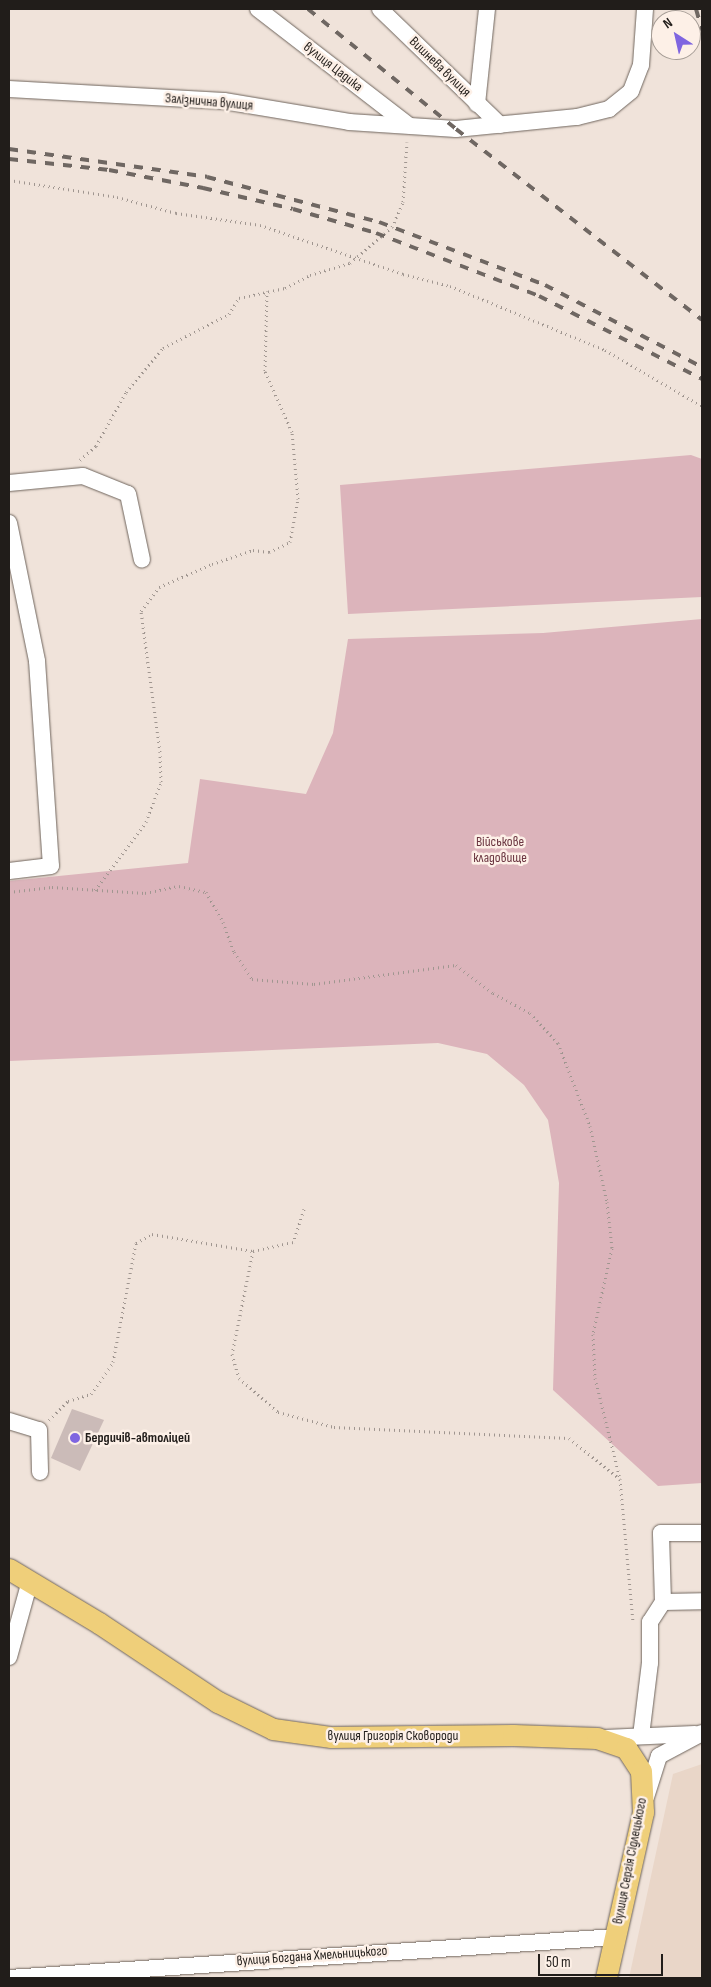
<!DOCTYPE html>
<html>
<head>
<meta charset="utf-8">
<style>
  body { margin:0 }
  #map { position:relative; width:711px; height:1987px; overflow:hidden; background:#f0e3da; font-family:"Sofia Sans Condensed",sans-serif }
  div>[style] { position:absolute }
  .built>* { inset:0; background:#e9d6c8 }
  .green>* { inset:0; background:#dcb4bb }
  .building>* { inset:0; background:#cbbbb8 }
  .path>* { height:3px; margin-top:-1.5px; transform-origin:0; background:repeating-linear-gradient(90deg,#a09690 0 1px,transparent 0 5px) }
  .roads { filter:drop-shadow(0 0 1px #6f655d) drop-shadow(0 0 1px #6f655d) }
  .minor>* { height:16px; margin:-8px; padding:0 8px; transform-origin:8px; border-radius:8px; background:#fff }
  .major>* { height:21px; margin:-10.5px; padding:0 10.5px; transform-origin:10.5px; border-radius:10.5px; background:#efcf7a }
  .rail>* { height:4px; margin-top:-2px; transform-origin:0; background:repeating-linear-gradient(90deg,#6f6762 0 9px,transparent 0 18px) }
  .dots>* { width:14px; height:14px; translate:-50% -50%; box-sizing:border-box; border:2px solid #fdf0e7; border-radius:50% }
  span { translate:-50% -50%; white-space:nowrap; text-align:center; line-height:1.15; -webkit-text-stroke:5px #fdf0e7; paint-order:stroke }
  .street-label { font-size:14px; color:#211d1a }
  .park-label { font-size:14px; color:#6b3641 }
  .poi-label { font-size:14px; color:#211d1a; font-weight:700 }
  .left { translate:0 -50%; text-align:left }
  .frame { position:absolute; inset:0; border:10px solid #211d1a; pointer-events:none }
  .north { position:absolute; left:651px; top:10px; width:50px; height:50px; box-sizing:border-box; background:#fdf0e7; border:1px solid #a59c95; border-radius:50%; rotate:325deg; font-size:14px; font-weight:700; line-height:20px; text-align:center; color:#211d1a }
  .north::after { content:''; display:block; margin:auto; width:18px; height:22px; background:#7f65e0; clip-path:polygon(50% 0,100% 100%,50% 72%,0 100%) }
  .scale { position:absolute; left:538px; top:1954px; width:125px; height:22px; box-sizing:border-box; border:2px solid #211d1a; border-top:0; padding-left:6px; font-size:15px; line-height:18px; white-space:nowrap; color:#211d1a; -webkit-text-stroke:4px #fdf0e7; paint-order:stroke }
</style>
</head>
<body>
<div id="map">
  <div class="built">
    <div style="clip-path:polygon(702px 1764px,702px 1978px,629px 1978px,673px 1774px)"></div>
  </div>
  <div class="green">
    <div style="clip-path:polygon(691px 455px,702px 459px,702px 597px,348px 614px,340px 485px)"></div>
    <div style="clip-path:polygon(702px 619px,702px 1483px,658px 1486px,553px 1390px,559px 1183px,548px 1120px,524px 1085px,487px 1054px,438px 1043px,9px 1061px,9px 881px,188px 863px,200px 779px,306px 794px,333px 733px,348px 639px,543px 633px)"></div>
  </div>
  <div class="building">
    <div style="clip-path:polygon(72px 1409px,104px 1420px,80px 1471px,51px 1458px)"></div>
  </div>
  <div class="path">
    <div style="left:9px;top:180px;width:109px;rotate:8.9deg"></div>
    <div style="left:117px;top:197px;width:61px;rotate:15.2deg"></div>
    <div style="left:176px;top:213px;width:85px;rotate:8.1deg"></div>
    <div style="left:260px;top:225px;width:151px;rotate:18.9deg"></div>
    <div style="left:403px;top:274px;width:49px;rotate:14.3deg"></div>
    <div style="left:450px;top:286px;width:168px;rotate:22.4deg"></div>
    <div style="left:605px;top:350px;width:112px;rotate:30deg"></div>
    <div style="left:9px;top:283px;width:1px"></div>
    <div style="left:80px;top:460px;width:21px;rotate:-41deg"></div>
    <div style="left:96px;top:446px;width:62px;rotate:-60.9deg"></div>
    <div style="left:126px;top:392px;width:57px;rotate:-49.9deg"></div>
    <div style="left:163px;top:348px;width:74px;rotate:-27.3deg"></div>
    <div style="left:229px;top:314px;width:19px;rotate:-58deg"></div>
    <div style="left:239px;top:298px;width:47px;rotate:-12.3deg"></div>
    <div style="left:285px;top:288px;width:28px;rotate:-27deg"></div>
    <div style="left:310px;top:275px;width:42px;rotate:-16.7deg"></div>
    <div style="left:350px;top:263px;width:55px;rotate:-40.6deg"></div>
    <div style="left:392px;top:227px;width:27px;rotate:-66deg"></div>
    <div style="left:403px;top:202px;width:60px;rotate:-86.2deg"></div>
    <div style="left:95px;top:890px;width:85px;rotate:-53.1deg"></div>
    <div style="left:146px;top:822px;width:43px;rotate:-69.4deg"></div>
    <div style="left:161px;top:782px;width:30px;rotate:-92deg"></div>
    <div style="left:160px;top:752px;width:142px;rotate:-97.7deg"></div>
    <div style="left:141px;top:611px;width:30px;rotate:-53deg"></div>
    <div style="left:159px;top:587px;width:58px;rotate:-23.5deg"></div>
    <div style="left:212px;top:564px;width:43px;rotate:-18.9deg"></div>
    <div style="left:253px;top:550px;width:16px;rotate:7deg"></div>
    <div style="left:269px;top:552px;width:23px;rotate:-25deg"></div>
    <div style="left:290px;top:542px;width:44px;rotate:-79.5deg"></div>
    <div style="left:298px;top:499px;width:67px;rotate:-95.1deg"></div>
    <div style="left:292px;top:432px;width:67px;rotate:-113.9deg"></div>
    <div style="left:265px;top:371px;width:80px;rotate:-88.6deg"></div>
    <div style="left:9px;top:892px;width:43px;rotate:-6.6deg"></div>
    <div style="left:52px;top:887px;width:93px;rotate:3.7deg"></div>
    <div style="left:145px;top:893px;width:35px;rotate:-12deg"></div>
    <div style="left:179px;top:886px;width:28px;rotate:13deg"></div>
    <div style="left:206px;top:892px;width:34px;rotate:60deg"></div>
    <div style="left:223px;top:922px;width:32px;rotate:70deg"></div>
    <div style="left:234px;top:952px;width:32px;rotate:56deg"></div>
    <div style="left:252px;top:979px;width:62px;rotate:4.6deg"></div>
    <div style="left:314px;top:984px;width:143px;rotate:-7.6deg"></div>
    <div style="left:456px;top:965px;width:46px;rotate:37.1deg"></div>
    <div style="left:493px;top:993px;width:42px;rotate:28.4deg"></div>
    <div style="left:530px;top:1013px;width:41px;rotate:47deg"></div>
    <div style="left:558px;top:1043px;width:89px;rotate:68.9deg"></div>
    <div style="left:590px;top:1126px;width:78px;rotate:77.4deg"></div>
    <div style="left:607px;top:1202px;width:46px;rotate:83.8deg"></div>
    <div style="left:612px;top:1248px;width:88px;rotate:102.5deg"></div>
    <div style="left:593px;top:1334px;width:44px;rotate:87.4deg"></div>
    <div style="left:595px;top:1378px;width:104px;rotate:76.1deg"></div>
    <div style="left:304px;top:1209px;width:35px;rotate:108deg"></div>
    <div style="left:293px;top:1242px;width:41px;rotate:167.3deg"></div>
    <div style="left:253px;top:1251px;width:105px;rotate:101.5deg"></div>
    <div style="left:232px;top:1354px;width:25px;rotate:74deg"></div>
    <div style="left:239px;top:1378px;width:52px;rotate:41.1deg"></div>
    <div style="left:278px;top:1412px;width:58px;rotate:15deg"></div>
    <div style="left:334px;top:1427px;width:235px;rotate:2.7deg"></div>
    <div style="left:569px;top:1438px;width:65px;rotate:38.8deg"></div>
    <div style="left:620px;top:1479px;width:144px;rotate:84.8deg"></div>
    <div style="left:49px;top:1420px;width:27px;rotate:-45deg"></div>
    <div style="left:68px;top:1401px;width:24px;rotate:-17deg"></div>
    <div style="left:91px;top:1394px;width:39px;rotate:-55deg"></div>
    <div style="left:113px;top:1362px;width:121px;rotate:-79.1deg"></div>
    <div style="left:136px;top:1243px;width:18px;rotate:-29deg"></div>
    <div style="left:152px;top:1234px;width:102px;rotate:9.6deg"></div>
  </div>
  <div class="roads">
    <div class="minor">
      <div style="left:258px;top:9px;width:190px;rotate:37.7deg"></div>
      <div style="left:380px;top:9px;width:167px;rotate:44deg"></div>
      <div style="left:9px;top:89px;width:215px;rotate:3.2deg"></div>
      <div style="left:224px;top:101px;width:127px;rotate:9.5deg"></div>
      <div style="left:349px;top:122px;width:107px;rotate:3.7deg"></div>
      <div style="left:456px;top:129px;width:122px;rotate:-5.7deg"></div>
      <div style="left:577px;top:117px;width:33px;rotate:-14deg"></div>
      <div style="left:609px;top:109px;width:28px;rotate:-39deg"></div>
      <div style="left:631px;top:91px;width:28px;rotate:-69deg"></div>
      <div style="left:641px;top:65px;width:56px;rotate:-85.9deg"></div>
      <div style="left:477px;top:104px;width:96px;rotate:-84deg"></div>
      <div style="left:9px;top:483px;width:74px;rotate:-5.4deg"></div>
      <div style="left:83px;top:476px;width:48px;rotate:21.8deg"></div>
      <div style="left:128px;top:494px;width:67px;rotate:78deg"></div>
      <div style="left:9px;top:523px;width:141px;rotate:78.5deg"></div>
      <div style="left:37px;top:661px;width:205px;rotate:86.1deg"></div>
      <div style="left:51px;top:866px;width:42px;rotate:173.2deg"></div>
      <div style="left:9px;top:1421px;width:31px;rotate:17deg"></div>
      <div style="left:39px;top:1430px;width:42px;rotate:88.6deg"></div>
      <div style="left:663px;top:1602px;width:39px;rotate:-1deg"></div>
      <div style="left:9px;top:1657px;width:79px;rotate:-74.6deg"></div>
      <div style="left:641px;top:1736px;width:74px;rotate:-83deg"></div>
      <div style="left:650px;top:1663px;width:41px;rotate:-90deg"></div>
      <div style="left:650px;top:1622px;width:24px;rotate:-57deg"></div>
      <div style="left:663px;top:1602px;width:69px;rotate:-91.7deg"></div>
      <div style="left:661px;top:1533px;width:41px"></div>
      <div style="left:605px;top:1738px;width:90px;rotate:-2.5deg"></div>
      <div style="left:646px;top:1797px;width:43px;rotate:-72.4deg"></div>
      <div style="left:659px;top:1756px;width:49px;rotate:-28.1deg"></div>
      <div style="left:9px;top:1978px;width:608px;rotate:-3.86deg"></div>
    </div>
    <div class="major">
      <div style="left:9px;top:1569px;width:105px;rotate:31deg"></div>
      <div style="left:99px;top:1623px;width:143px;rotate:33.6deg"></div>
      <div style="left:218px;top:1702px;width:61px;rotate:26.1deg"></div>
      <div style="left:273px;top:1729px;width:59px;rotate:7.9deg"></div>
      <div style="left:331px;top:1737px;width:182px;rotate:-0.6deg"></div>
      <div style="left:513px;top:1735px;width:84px;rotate:2deg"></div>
      <div style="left:597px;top:1738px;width:31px;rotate:19deg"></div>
      <div style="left:626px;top:1748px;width:27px;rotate:57deg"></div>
      <div style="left:641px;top:1771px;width:41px;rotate:87.2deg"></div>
      <div style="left:643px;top:1812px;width:170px;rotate:102.6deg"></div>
    </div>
  </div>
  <div class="rail">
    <div style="left:308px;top:9px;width:191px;rotate:39deg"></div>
    <div style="left:456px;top:129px;width:311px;rotate:37.8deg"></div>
    <div style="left:696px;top:9px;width:22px;rotate:74deg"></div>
    <div style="left:9px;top:149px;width:200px;rotate:8deg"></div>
    <div style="left:207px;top:177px;width:178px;rotate:14.7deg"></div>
    <div style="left:379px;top:222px;width:178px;rotate:20.8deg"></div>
    <div style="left:545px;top:285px;width:177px;rotate:27.6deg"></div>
    <div style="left:9px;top:159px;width:101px;rotate:6.3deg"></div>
    <div style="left:109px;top:170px;width:96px;rotate:10.8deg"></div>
    <div style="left:203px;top:188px;width:92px;rotate:13.1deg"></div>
    <div style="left:293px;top:209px;width:86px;rotate:16.1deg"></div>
    <div style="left:376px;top:233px;width:175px;rotate:21.1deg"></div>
    <div style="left:539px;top:296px;width:183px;rotate:27deg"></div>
  </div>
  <div class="dots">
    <div style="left:75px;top:1438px;background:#7f65e0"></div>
  </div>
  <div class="street-label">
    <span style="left:333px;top:67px;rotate:38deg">вулиця Цадика</span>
    <span style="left:440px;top:67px;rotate:44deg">Вишнева вулиця</span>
    <span style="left:209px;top:102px;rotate:5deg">Залізнична вулиця</span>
    <span style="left:393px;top:1736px">вулиця Григорія Сковороди</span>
    <span style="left:630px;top:1861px;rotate:-79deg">вулиця Сергія Сідлецького</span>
    <span style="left:312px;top:1956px;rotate:-4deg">вулиця Богдана Хмельницького</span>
  </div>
  <div class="park-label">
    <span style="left:500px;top:850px">Військове<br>кладовище</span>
  </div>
  <div class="poi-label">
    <span class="left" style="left:85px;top:1438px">Бердичів-автоліцей</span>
  </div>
  <div class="frame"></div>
  <div class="north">N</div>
  <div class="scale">50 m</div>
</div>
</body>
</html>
